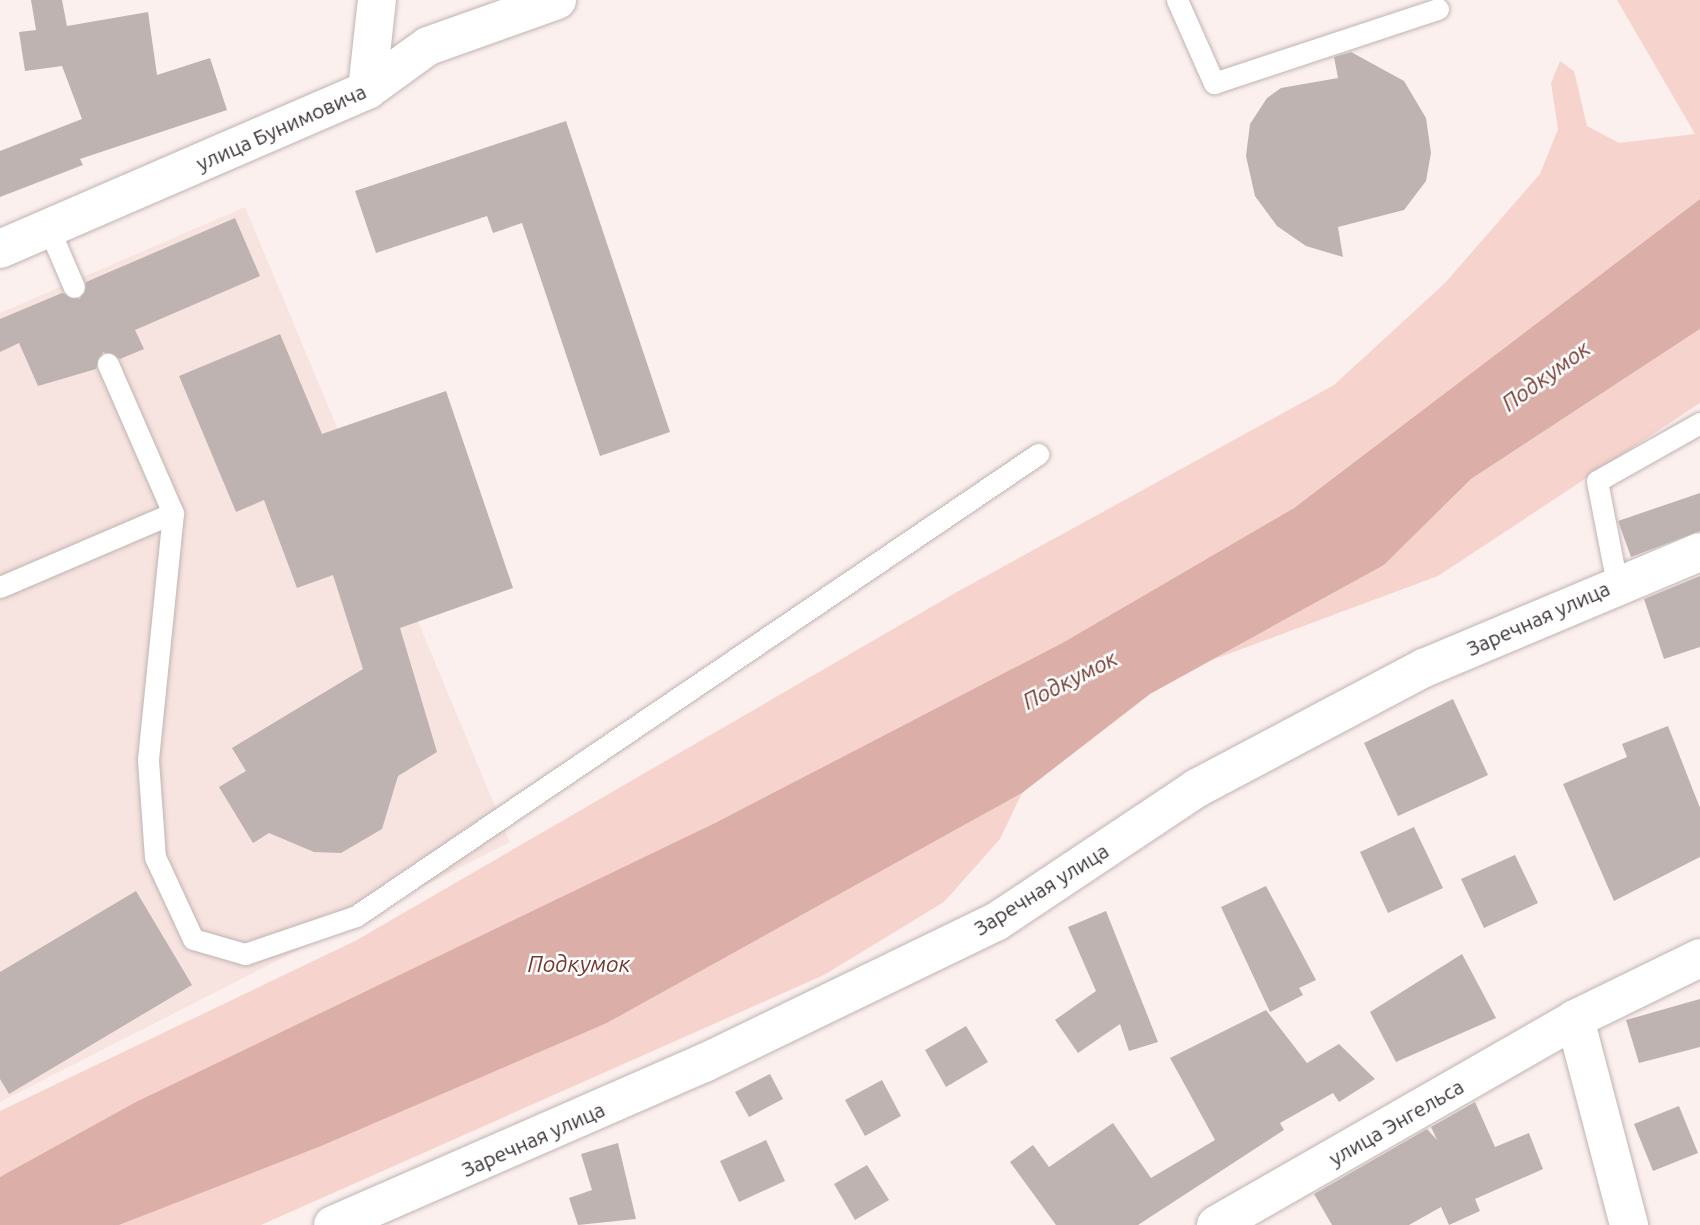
<!DOCTYPE html>
<html>
<head>
<meta charset="utf-8">
<style>
  body { margin:0 }
  #map { position:relative; width:1700px; height:1225px; overflow:hidden; background:#fcf0ee; font-family:Ubuntu,sans-serif }
  div>[style] { position:absolute }
  .built>* { inset:0; background:#f7e3df }
  .green>* { inset:0; background:#f7d3cd }
  .water>* { inset:0; background:#dbafa8 }
  .building>* { inset:0; background:#beb3b1 }
  .roads { filter:drop-shadow(0 0 2px #bfb4b2) drop-shadow(0 0 2px #bfb4b2) }
  .service>* { height:21px; margin:-10.5px; padding:0 10.5px; transform-origin:10.5px; border-radius:10.5px; background:#fff }
  .minor>* { height:38px; margin:-19px; padding:0 19px; transform-origin:19px; border-radius:19px; background:#fff }
  span { translate:-50% -50%; white-space:nowrap; text-align:center; line-height:1.15; -webkit-text-stroke:5px #fff; paint-order:stroke }
  .street-label { font-size:21px; color:#393433 }
  .water-label { font-size:23px; color:#743a32; font-style:italic }
</style>
</head>
<body>
<div id="map">
  <div class="built">
    <div style="clip-path:polygon(245px 207px,510px 842px,0 1102px,0 313px)"></div>
  </div>
  <div class="green">
    <div style="clip-path:polygon(1617px 0,1700px 0,1700px 199px,1294px 508px,1064px 642px,715px 823px,0 1177px,0 1111px,355px 941px,957px 592px,1334px 385px,1445px 283px,1540px 174px,1558px 129px,1551px 83px,1560px 61px,1574px 71px,1587px 126px,1619px 143px,1695px 134px)"></div>
    <div style="clip-path:polygon(1700px 329px,1700px 403px,1438px 576px,1212px 660px,1384px 565px,1471px 479px)"></div>
    <div style="clip-path:polygon(1022px 793px,1000px 839px,944px 902px,824px 975px,261px 1225px,119px 1225px,607px 1023px)"></div>
  </div>
  <div class="water">
    <div style="clip-path:polygon(1700px 199px,1700px 329px,1471px 479px,1384px 565px,1150px 694px,1022px 793px,607px 1023px,321px 1146px,119px 1225px,0 1225px,0 1177px,136px 1102px,715px 823px,1064px 642px,1294px 508px)"></div>
  </div>
  <div class="building">
    <div style="clip-path:polygon(31px 0,62px 0,67px 26px,148px 12px,157px 75px,210px 58px,227px 110px,80px 159px,83px 165px,0 197px,0 151px,82px 119px,62px 66px,25px 71px,19px 32px,36px 30px)"></div>
    <div style="clip-path:polygon(1351px 52px,1404px 81px,1426px 118px,1431px 153px,1426px 181px,1404px 210px,1338px 227px,1343px 257px,1306px 246px,1277px 226px,1255px 196px,1246px 156px,1250px 124px,1267px 98px,1281px 88px,1338px 78px,1334px 57px)"></div>
    <div style="clip-path:polygon(566px 121px,670px 432px,600px 456px,522px 223px,493px 233px,487px 216px,376px 253px,355px 191px)"></div>
    <div style="clip-path:polygon(235px 218px,260px 276px,135px 330px,144px 349px,120px 359px,103px 352px,96px 369px,38px 386px,19px 343px,0 352px,0 319px,62px 293px,80px 299px,86px 282px)"></div>
    <div style="clip-path:polygon(280px 334px,322px 434px,446px 391px,513px 588px,400px 628px,437px 752px,398px 776px,382px 829px,341px 853px,314px 852px,269px 833px,253px 843px,219px 787px,246px 771px,232px 748px,363px 669px,333px 575px,297px 588px,264px 500px,236px 512px,179px 376px)"></div>
    <div style="clip-path:polygon(1700px 493px,1700px 531px,1631px 557px,1618px 521px)"></div>
    <div style="clip-path:polygon(1700px 576px,1700px 647px,1664px 659px,1644px 599px)"></div>
    <div style="clip-path:polygon(1453px 699px,1488px 775px,1398px 816px,1364px 743px)"></div>
    <div style="clip-path:polygon(1668px 726px,1700px 808px,1700px 857px,1614px 901px,1563px 784px,1627px 757px,1622px 744px)"></div>
    <div style="clip-path:polygon(1414px 827px,1443px 888px,1388px 913px,1360px 852px)"></div>
    <div style="clip-path:polygon(1515px 855px,1538px 903px,1484px 928px,1461px 879px)"></div>
    <div style="clip-path:polygon(1266px 886px,1316px 980px,1299px 988px,1303px 995px,1270px 1012px,1221px 907px)"></div>
    <div style="clip-path:polygon(136px 891px,192px 985px,9px 1094px,0 1079px,0 972px)"></div>
    <div style="clip-path:polygon(1106px 911px,1158px 1042px,1129px 1051px,1120px 1024px,1078px 1053px,1055px 1020px,1096px 991px,1068px 927px)"></div>
    <div style="clip-path:polygon(1462px 954px,1496px 1018px,1396px 1062px,1370px 1012px)"></div>
    <div style="clip-path:polygon(1700px 999px,1700px 1047px,1639px 1063px,1626px 1020px)"></div>
    <div style="clip-path:polygon(1266px 1010px,1307px 1063px,1339px 1044px,1375px 1079px,1339px 1102px,1333px 1093px,1280px 1123px,1284px 1130px,1138px 1225px,1056px 1225px,1010px 1162px,1033px 1145px,1049px 1167px,1113px 1123px,1151px 1178px,1215px 1140px,1170px 1058px)"></div>
    <div style="clip-path:polygon(966px 1026px,988px 1062px,946px 1087px,925px 1050px)"></div>
    <div style="clip-path:polygon(770px 1074px,783px 1099px,749px 1117px,735px 1092px)"></div>
    <div style="clip-path:polygon(882px 1080px,901px 1116px,865px 1136px,845px 1100px)"></div>
    <div style="clip-path:polygon(1475px 1102px,1495px 1147px,1529px 1133px,1543px 1169px,1475px 1199px,1480px 1211px,1449px 1225px,1441px 1207px,1409px 1225px,1332px 1225px,1314px 1194px,1427px 1129px,1437px 1140px,1431px 1127px)"></div>
    <div style="clip-path:polygon(1679px 1106px,1698px 1153px,1653px 1171px,1634px 1124px)"></div>
    <div style="clip-path:polygon(766px 1140px,785px 1181px,739px 1202px,720px 1161px)"></div>
    <div style="clip-path:polygon(618px 1143px,636px 1219px,578px 1225px,569px 1198px,592px 1190px,581px 1154px)"></div>
    <div style="clip-path:polygon(867px 1165px,889px 1200px,855px 1220px,834px 1184px)"></div>
  </div>
  <div class="roads">
    <div class="service">
      <div style="left:1177px;top:0;width:91px;rotate:66deg"></div>
      <div style="left:1214px;top:83px;width:236px;rotate:-18.3deg"></div>
      <div style="left:49px;top:229px;width:63px;rotate:66.7deg"></div>
      <div style="left:173px;top:513px;width:248px;rotate:95.8deg"></div>
      <div style="left:148px;top:760px;width:97px;rotate:85.9deg"></div>
      <div style="left:155px;top:857px;width:90px;rotate:65.1deg"></div>
      <div style="left:193px;top:939px;width:54px;rotate:16.1deg"></div>
      <div style="left:245px;top:954px;width:117px;rotate:-18.9deg"></div>
      <div style="left:356px;top:916px;width:824px;rotate:-34.11deg"></div>
      <div style="left:1617px;top:584px;width:105px;rotate:-101deg"></div>
      <div style="left:1597px;top:481px;width:118px;rotate:-29.4deg"></div>
      <div style="left:0;top:587px;width:188px;rotate:-23.2deg"></div>
      <div style="left:173px;top:513px;width:163px;rotate:-113.6deg"></div>
    </div>
    <div class="minor">
      <div style="left:367px;top:90px;width:91px;rotate:-83.7deg"></div>
      <div style="left:0;top:249px;width:400px;rotate:-23.4deg"></div>
      <div style="left:367px;top:90px;width:75px;rotate:-35.8deg"></div>
      <div style="left:428px;top:46px;width:137px;rotate:-19.6deg"></div>
      <div style="left:1575px;top:1019px;width:213px;rotate:75.3deg"></div>
      <div style="left:333px;top:1225px;width:405px;rotate:-23.6deg"></div>
      <div style="left:704px;top:1063px;width:324px;rotate:-25.8deg"></div>
      <div style="left:996px;top:922px;width:242px;rotate:-33.7deg"></div>
      <div style="left:1197px;top:788px;width:257px;rotate:-27.9deg"></div>
      <div style="left:1424px;top:668px;width:299px;rotate:-22.8deg"></div>
      <div style="left:1216px;top:1225px;width:414px;rotate:-29.8deg"></div>
      <div style="left:1575px;top:1019px;width:139px;rotate:-26deg"></div>
    </div>
  </div>
  <div class="street-label">
    <span style="left:281px;top:127px;rotate:-24deg">улица Бунимовича</span>
    <span style="left:1538px;top:618px;rotate:-24deg">Заречная улица</span>
    <span style="left:1041px;top:889px;rotate:-32deg">Заречная улица</span>
    <span style="left:1396px;top:1122px;rotate:-30deg">улица Энгельса</span>
    <span style="left:533px;top:1139px;rotate:-24deg">Заречная улица</span>
  </div>
  <div class="water-label">
    <span style="left:1546px;top:376px;rotate:-36deg">Подкумок</span>
    <span style="left:1070px;top:680px;rotate:-27deg">Подкумок</span>
    <span style="left:579px;top:964px">Подкумок</span>
  </div>
</div>
</body>
</html>
